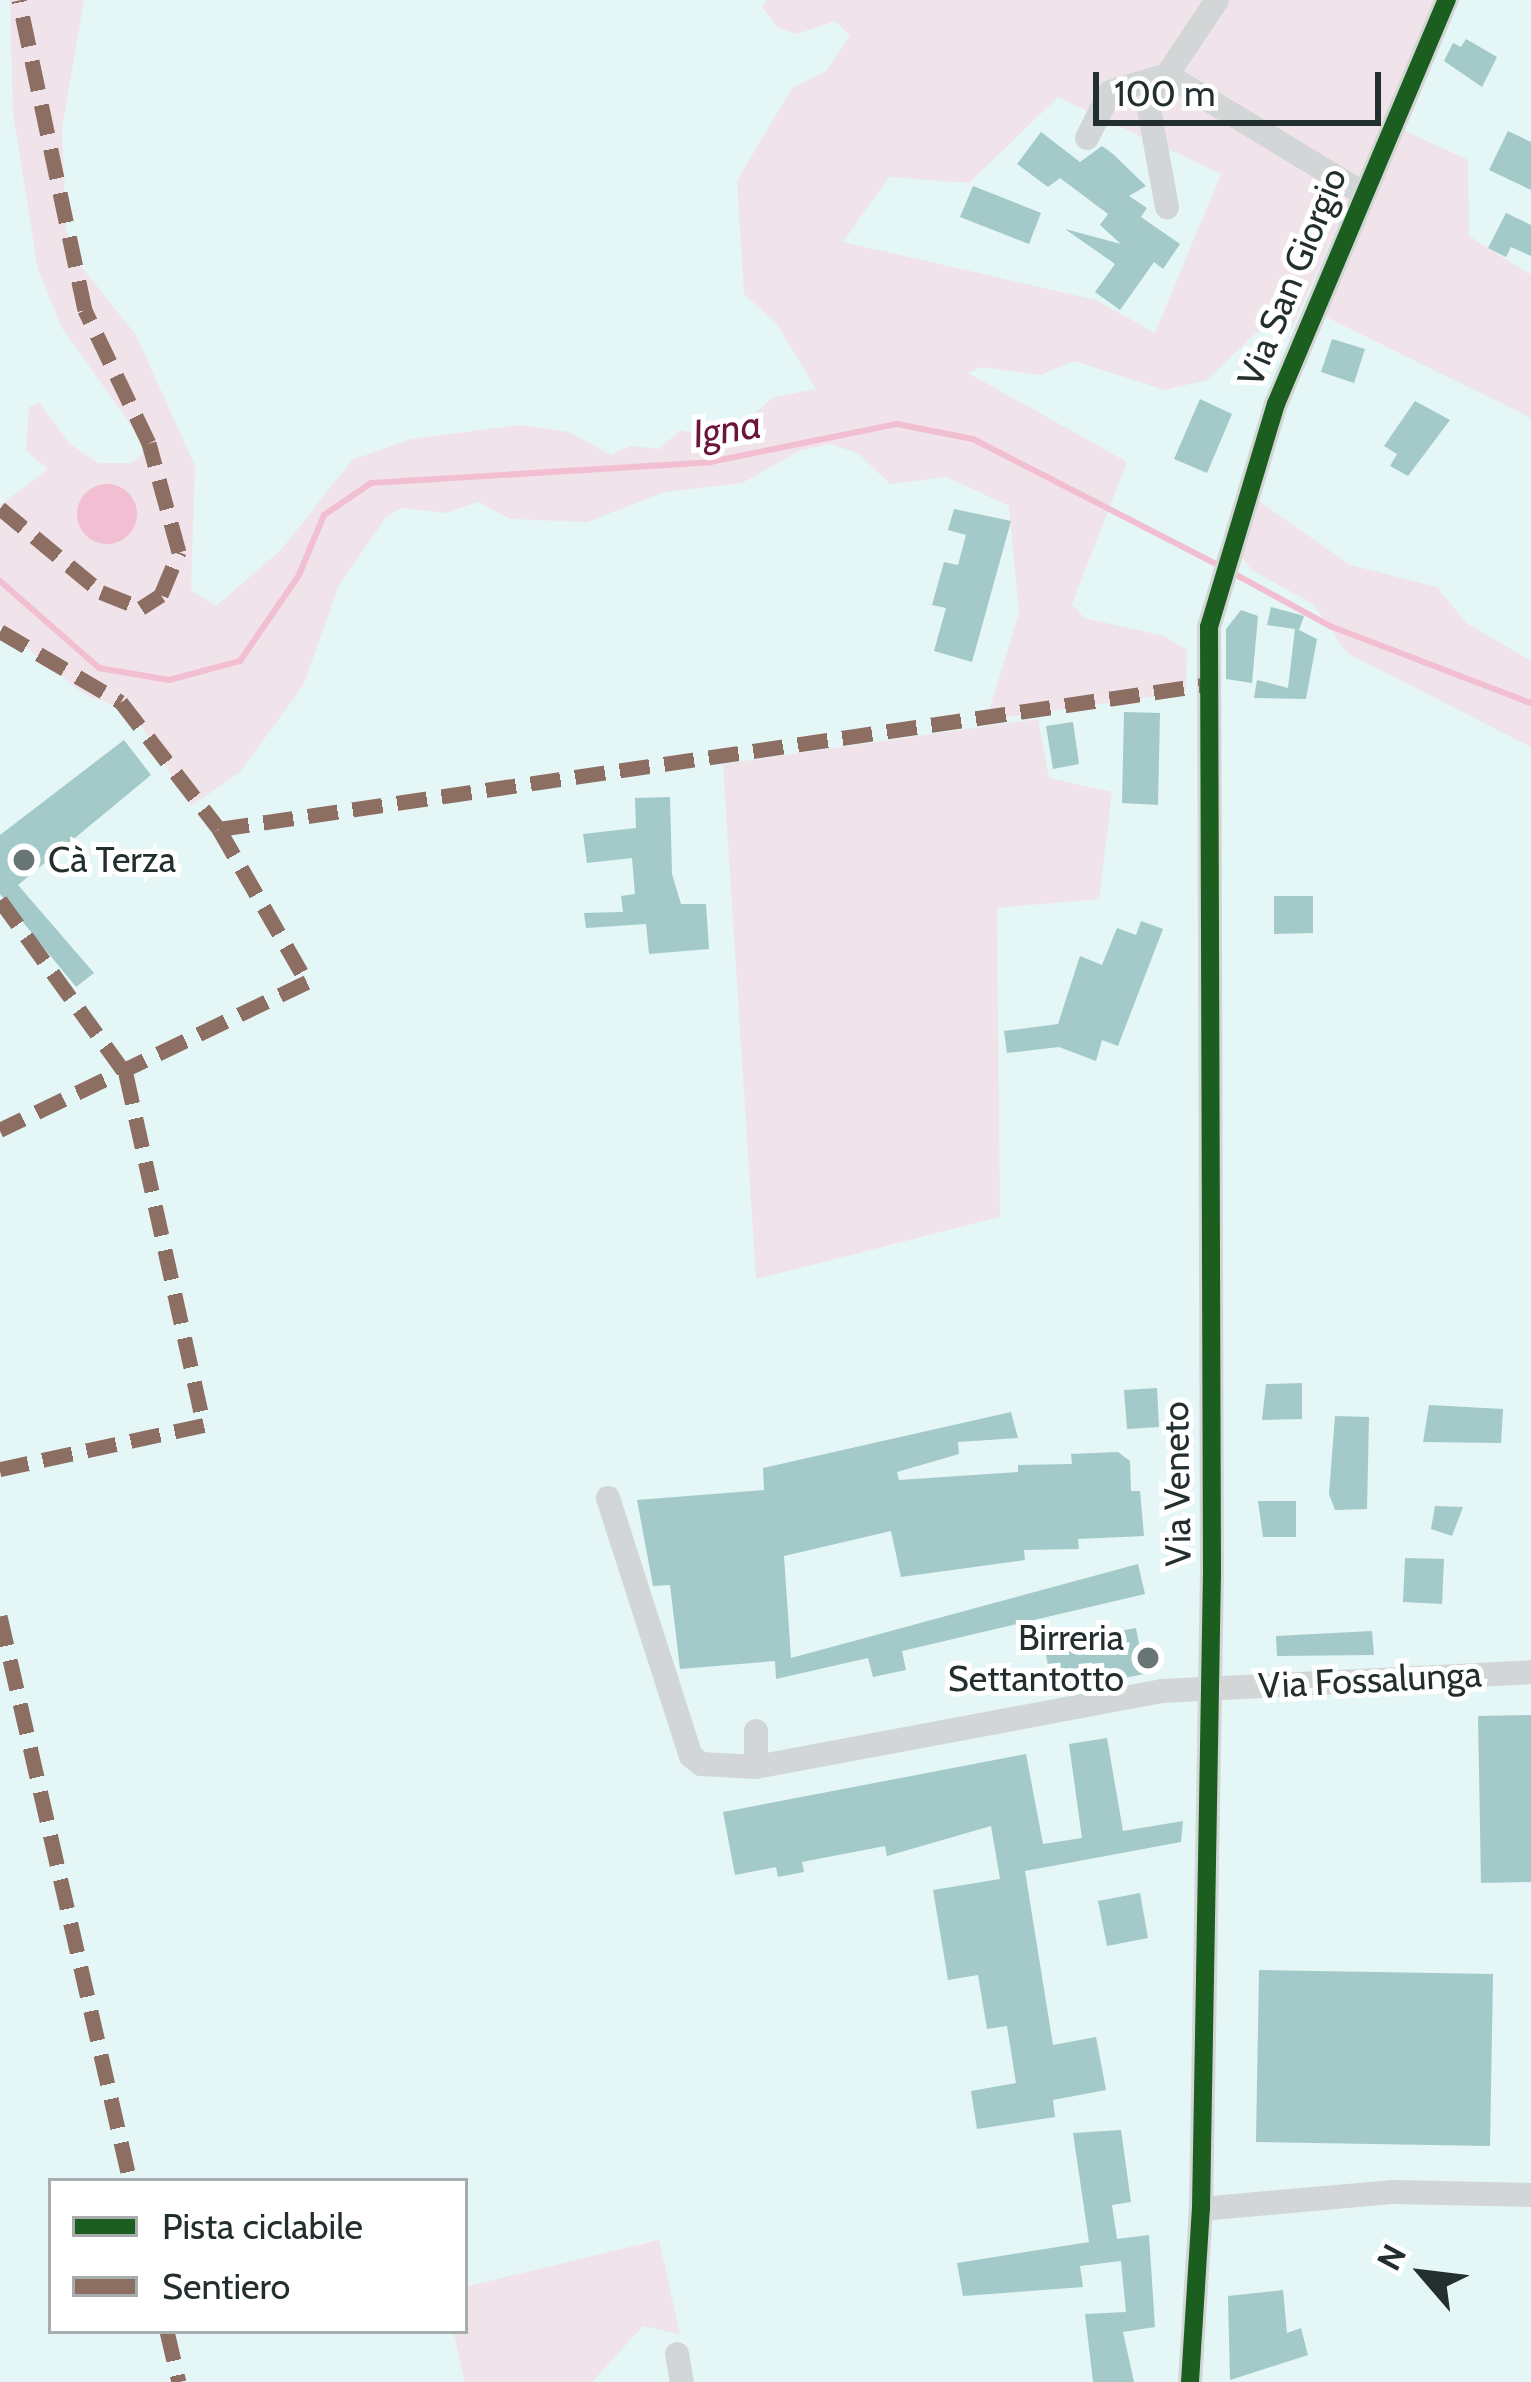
<!DOCTYPE html>
<html>
<head>
<meta charset="utf-8">
<style>
  body { margin:0 }
  #map { position:relative; width:1531px; height:2382px; overflow:hidden; background:#e4f6f6; font-family:Cabin,sans-serif }
  div>[style] { position:absolute }
  .green>* { inset:0; background:#f1e3ea }
  .water>* { inset:0; background:#f2bed1 }
  .round { border-radius:50% }
  .stream>* { height:6px; margin:-3px; padding:0 3px; transform-origin:3px; border-radius:3px; background:#f2bed1 }
  .building>* { inset:0; background:#a3c9c9 }
  .minor>* { height:24px; margin:-12px; padding:0 12px; transform-origin:12px; border-radius:12px; background:#d2d6d6 }
  .quiet>* { height:15px; margin-top:-7.5px; transform-origin:0; background:repeating-linear-gradient(90deg,#8d6e63 0 30px,transparent 0 45px) }
  .cycleway>* { height:18px; margin:-9px; padding:0 9px; transform-origin:9px; border-radius:9px; background:#1b5e20 }
  .dots>* { width:33px; height:33px; translate:-50% -50%; box-sizing:border-box; border:6px solid #fff; border-radius:50% }
  span { translate:-50% -50%; white-space:nowrap; text-align:center; line-height:1.15; -webkit-text-stroke:10px #fff; paint-order:stroke }
  .street-label { font-size:36px; color:#232f2f }
  .poi-label { font-size:36px; color:#232f2f }
  .left { translate:0 -50%; text-align:left }
  .right { translate:-100% -50%; text-align:right }
  .water-label { font-size:39px; color:#6b143c; font-style:italic }
  .legend { position:absolute; left:48px; top:2178px; width:420px; height:156px; box-sizing:border-box; background:#fff; border:3px solid #a7acac; margin:0; padding:15px 21px; list-style:none; font-size:36px; color:#232f2f }
  .legend li { display:flex; align-items:center; gap:24px; height:60px }
  .legend b { width:60px; border:3px solid #a7acac }
  .north { position:absolute; left:1363px; top:2214px; width:120px; height:120px; -webkit-text-stroke:9px #fff; paint-order:stroke; rotate:298deg; font-size:33px; font-weight:700; line-height:48px; text-align:center; color:#232f2f }
  .north::after { content:''; display:block; margin:auto; width:42px; height:54px; background:#232f2f; clip-path:polygon(50% 0,100% 100%,50% 72%,0 100%) }
  .scale { position:absolute; left:1093px; top:72px; width:288px; height:54px; box-sizing:border-box; border:6px solid #232f2f; border-top:0; padding-left:15px; font-size:36px; line-height:42px; white-space:nowrap; color:#232f2f; -webkit-text-stroke:9px #fff; paint-order:stroke }
</style>
</head>
<body>
<div id="map">
  <div class="green">
    <div style="clip-path:polygon(evenodd,10px 0,84px 0,62px 128px,66px 230px,80px 265px,136px 335px,195px 466px,191px 590px,216px 606px,281px 550px,352px 460px,411px 439px,520px 425px,569px 432px,611px 455px,630px 446px,660px 449px,680px 430px,708px 436px,736px 429px,774px 397px,816px 389px,777px 324px,744px 294px,737px 181px,792px 88px,826px 71px,850px 36px,835px 21px,797px 34px,778px 28px,762px 7px,767px 0,1440px 0,1292px 328px,1257px 332px,1207px 380px,1165px 390px,1074px 361px,1040px 375px,982px 367px,968px 373px,1127px 462px,1072px 604px,1084px 618px,1164px 636px,1187px 650px,1186px 692px,986px 720px,1019px 614px,1009px 506px,947px 477px,890px 484px,858px 453px,829px 444px,799px 451px,742px 483px,665px 492px,587px 522px,511px 519px,478px 502px,445px 513px,402px 508px,386px 517px,339px 585px,303px 686px,239px 773px,191px 806px,133px 713px,84px 694px,0 626px,0 505px,48px 469px,26px 451px,29px 407px,39px 402px,70px 444px,98px 463px,132px 463px,143px 454px,138px 435px,62px 328px,38px 270px,13px 113px,10px 0,1058px 97px,1221px 174px,1155px 333px,1096px 300px,843px 242px,889px 177px,969px 183px,1058px 97px)"></div>
    <div style="clip-path:polygon(1399px 128px,1468px 160px,1469px 236px,1531px 275px,1531px 418px,1316px 312px)"></div>
    <div style="clip-path:polygon(1249px 494px,1350px 565px,1437px 587px,1466px 623px,1531px 661px,1531px 747px,1347px 653px,1313px 604px,1252px 570px,1230px 542px)"></div>
    <div style="clip-path:polygon(1038px 719px,1049px 778px,1112px 792px,1099px 899px,997px 908px,1000px 1217px,756px 1279px,723px 764px)"></div>
    <div style="clip-path:polygon(659px 2240px,680px 2334px,643px 2326px,592px 2382px,465px 2382px,453px 2331px,465px 2331px,465px 2287px)"></div>
  </div>
  <div class="water">
    <div class="round" style="left:77px;top:484px;width:60px;height:60px"></div>
  </div>
  <div class="stream">
    <div style="left:1231px;top:572px;width:113px;rotate:28.6deg"></div>
    <div style="left:1330px;top:626px;width:215px;rotate:21deg"></div>
    <div style="left:0;top:581px;width:132px;rotate:41.3deg"></div>
    <div style="left:99px;top:668px;width:71px;rotate:9.7deg"></div>
    <div style="left:169px;top:680px;width:73px;rotate:-15deg"></div>
    <div style="left:240px;top:661px;width:104px;rotate:-55.5deg"></div>
    <div style="left:299px;top:575px;width:65px;rotate:-67.4deg"></div>
    <div style="left:324px;top:515px;width:57px;rotate:-34.2deg"></div>
    <div style="left:371px;top:483px;width:340px;rotate:-3.5deg"></div>
    <div style="left:710px;top:462px;width:191px;rotate:-11.5deg"></div>
    <div style="left:897px;top:424px;width:77px;rotate:11.2deg"></div>
    <div style="left:973px;top:439px;width:278px;rotate:27.2deg"></div>
  </div>
  <div class="building">
    <div style="clip-path:polygon(1466px 39px,1497px 57px,1482px 87px,1444px 61px,1453px 43px,1461px 47px)"></div>
    <div style="clip-path:polygon(1508px 131px,1531px 142px,1531px 190px,1489px 170px)"></div>
    <div style="clip-path:polygon(1041px 132px,1080px 162px,1102px 146px,1113px 154px,1146px 186px,1129px 196px,1147px 208px,1141px 217px,1180px 244px,1163px 269px,1154px 262px,1120px 310px,1095px 292px,1115px 264px,1065px 229px,1121px 244px,1100px 225px,1108px 214px,1060px 178px,1048px 187px,1017px 164px)"></div>
    <div style="clip-path:polygon(973px 186px,1041px 213px,1029px 244px,960px 217px)"></div>
    <div style="clip-path:polygon(1506px 213px,1531px 225px,1531px 256px,1511px 247px,1506px 257px,1488px 248px)"></div>
    <div style="clip-path:polygon(1332px 339px,1365px 349px,1354px 383px,1321px 372px)"></div>
    <div style="clip-path:polygon(1200px 399px,1232px 414px,1207px 473px,1174px 459px)"></div>
    <div style="clip-path:polygon(1415px 401px,1450px 420px,1408px 476px,1390px 466px,1397px 454px,1384px 446px)"></div>
    <div style="clip-path:polygon(954px 509px,1011px 521px,972px 662px,934px 651px,946px 608px,932px 605px,944px 562px,958px 565px,966px 535px,948px 530px)"></div>
    <div style="clip-path:polygon(1271px 607px,1304px 616px,1299px 630px,1317px 639px,1306px 699px,1254px 698px,1257px 680px,1288px 688px,1295px 629px,1267px 625px)"></div>
    <div style="clip-path:polygon(1241px 610px,1258px 616px,1252px 683px,1226px 679px,1226px 629px)"></div>
    <div style="clip-path:polygon(1124px 712px,1160px 713px,1158px 805px,1122px 803px)"></div>
    <div style="clip-path:polygon(1073px 722px,1079px 764px,1053px 769px,1046px 726px)"></div>
    <div style="clip-path:polygon(124px 740px,151px 775px,18px 885px,94px 973px,76px 987px,0 894px,0 835px)"></div>
    <div style="clip-path:polygon(670px 797px,672px 874px,681px 904px,706px 904px,709px 949px,649px 954px,646px 924px,586px 928px,584px 913px,623px 912px,621px 896px,635px 894px,632px 858px,587px 863px,583px 834px,636px 828px,635px 798px)"></div>
    <div style="clip-path:polygon(1274px 896px,1313px 896px,1313px 933px,1274px 934px)"></div>
    <div style="clip-path:polygon(1141px 921px,1163px 929px,1118px 1046px,1102px 1040px,1096px 1061px,1059px 1047px,1007px 1053px,1004px 1031px,1058px 1024px,1080px 956px,1102px 965px,1117px 928px,1136px 935px)"></div>
    <div style="clip-path:polygon(1302px 1383px,1302px 1419px,1262px 1420px,1266px 1384px)"></div>
    <div style="clip-path:polygon(1157px 1388px,1159px 1427px,1127px 1429px,1124px 1390px)"></div>
    <div style="clip-path:polygon(1429px 1405px,1503px 1409px,1501px 1443px,1423px 1442px)"></div>
    <div style="clip-path:polygon(1011px 1412px,1018px 1438px,958px 1442px,959px 1454px,897px 1472px,899px 1480px,1018px 1472px,1018px 1465px,1072px 1464px,1071px 1454px,1118px 1452px,1130px 1461px,1131px 1491px,1140px 1491px,1144px 1536px,1078px 1539px,1079px 1549px,1024px 1550px,1025px 1560px,901px 1577px,891px 1531px,784px 1556px,791px 1658px,1138px 1564px,1145px 1594px,902px 1651px,906px 1670px,873px 1677px,868px 1658px,776px 1679px,775px 1661px,680px 1669px,670px 1585px,653px 1586px,637px 1500px,764px 1490px,763px 1468px)"></div>
    <div style="clip-path:polygon(1335px 1416px,1369px 1417px,1367px 1509px,1335px 1510px,1329px 1494px)"></div>
    <div style="clip-path:polygon(1258px 1501px,1296px 1501px,1296px 1537px,1263px 1537px)"></div>
    <div style="clip-path:polygon(1435px 1506px,1463px 1507px,1452px 1536px,1431px 1529px)"></div>
    <div style="clip-path:polygon(1405px 1558px,1444px 1559px,1442px 1604px,1403px 1602px)"></div>
    <div style="clip-path:polygon(1136px 1628px,1145px 1674px,1053px 1691px,1044px 1645px)"></div>
    <div style="clip-path:polygon(1372px 1631px,1374px 1655px,1277px 1656px,1276px 1636px)"></div>
    <div style="clip-path:polygon(1531px 1715px,1531px 1882px,1481px 1883px,1478px 1716px)"></div>
    <div style="clip-path:polygon(1107px 1738px,1123px 1831px,1183px 1821px,1181px 1842px,1025px 1871px,1053px 2045px,1096px 2037px,1106px 2090px,1053px 2100px,1055px 2117px,977px 2129px,971px 2091px,1016px 2083px,1007px 2026px,987px 2029px,978px 1975px,948px 1980px,933px 1890px,1000px 1879px,991px 1826px,887px 1856px,885px 1846px,802px 1862px,804px 1872px,778px 1877px,776px 1867px,735px 1875px,723px 1812px,1026px 1754px,1043px 1844px,1082px 1838px,1069px 1744px)"></div>
    <div style="clip-path:polygon(1140px 1893px,1148px 1938px,1107px 1946px,1098px 1901px)"></div>
    <div style="clip-path:polygon(1259px 1970px,1493px 1974px,1490px 2146px,1256px 2142px)"></div>
    <div style="clip-path:polygon(1121px 2130px,1131px 2202px,1112px 2205px,1117px 2239px,1149px 2235px,1155px 2327px,1123px 2332px,1134px 2382px,1093px 2382px,1085px 2314px,1126px 2312px,1121px 2261px,1080px 2266px,1083px 2287px,963px 2296px,957px 2263px,1089px 2242px,1073px 2133px)"></div>
    <div style="clip-path:polygon(1283px 2290px,1287px 2333px,1301px 2328px,1308px 2355px,1230px 2380px,1228px 2296px)"></div>
  </div>
  <div class="minor">
    <div style="left:1217px;top:0;width:90px;rotate:123.7deg"></div>
    <div style="left:1167px;top:75px;width:227px;rotate:31.1deg"></div>
    <div style="left:1167px;top:75px;width:38px;rotate:118deg"></div>
    <div style="left:1149px;top:109px;width:100px;rotate:79.6deg"></div>
    <div style="left:1087px;top:138px;width:51px;rotate:-63.4deg"></div>
    <div style="left:1110px;top:92px;width:59px;rotate:-16.6deg"></div>
    <div style="left:608px;top:1498px;width:271px;rotate:72.2deg"></div>
    <div style="left:691px;top:1756px;width:13px;rotate:39deg"></div>
    <div style="left:701px;top:1764px;width:55px;rotate:3.1deg"></div>
    <div style="left:756px;top:1731px;width:36px;rotate:90deg"></div>
    <div style="left:756px;top:1767px;width:413px;rotate:-10.6deg"></div>
    <div style="left:1162px;top:1691px;width:369px;rotate:-2.9deg"></div>
    <div style="left:1201px;top:2209px;width:193px;rotate:-5.1deg"></div>
    <div style="left:1393px;top:2192px;width:138px;rotate:1.2deg"></div>
    <div style="left:677px;top:2354px;width:28px;rotate:80deg"></div>
    <div style="left:1190px;top:2382px;width:173px;rotate:-86.4deg"></div>
    <div style="left:1201px;top:2209px;width:634px;rotate:-89.01deg"></div>
    <div style="left:1212px;top:1575px;width:948px;rotate:-90.18deg"></div>
    <div style="left:1209px;top:627px;width:233px;rotate:-73.3deg"></div>
    <div style="left:1276px;top:404px;width:439px;rotate:-67.1deg"></div>
  </div>
  <div class="quiet">
    <div style="left:0;top:508px;width:131px;rotate:39.7deg"></div>
    <div style="left:101px;top:592px;width:43px;rotate:21.8deg"></div>
    <div style="left:141px;top:608px;width:24px;rotate:-33deg"></div>
    <div style="left:161px;top:595px;width:47px;rotate:-67.3deg"></div>
    <div style="left:179px;top:552px;width:113px;rotate:-105.4deg"></div>
    <div style="left:149px;top:443px;width:148px;rotate:-115.7deg"></div>
    <div style="left:85px;top:310px;width:317px;rotate:-102deg"></div>
    <div style="left:0;top:631px;width:140px;rotate:30.4deg"></div>
    <div style="left:121px;top:702px;width:160px;rotate:52.3deg"></div>
    <div style="left:219px;top:829px;width:177px;rotate:60.1deg"></div>
    <div style="left:307px;top:982px;width:341px;rotate:154.3deg"></div>
    <div style="left:219px;top:829px;width:995px;rotate:-8.32deg"></div>
    <div style="left:0;top:900px;width:215px;rotate:54.1deg"></div>
    <div style="left:126px;top:1074px;width:360px;rotate:77.5deg"></div>
    <div style="left:204px;top:1425px;width:209px;rotate:167.8deg"></div>
    <div style="left:0;top:1616px;width:580px;rotate:77.04deg"></div>
    <div style="left:167px;top:2331px;width:52px;rotate:76.8deg"></div>
  </div>
  <div class="cycleway">
    <div style="left:1190px;top:2382px;width:173px;rotate:-86.4deg"></div>
    <div style="left:1201px;top:2209px;width:634px;rotate:-89.01deg"></div>
    <div style="left:1212px;top:1575px;width:948px;rotate:-90.18deg"></div>
    <div style="left:1209px;top:627px;width:233px;rotate:-73.3deg"></div>
    <div style="left:1276px;top:404px;width:439px;rotate:-67.1deg"></div>
  </div>
  <div class="dots">
    <div style="left:24px;top:860px;background:#677575"></div>
    <div style="left:1148px;top:1658px;background:#677575"></div>
  </div>
  <div class="street-label">
    <span style="left:1292px;top:277px;rotate:-68deg">Via San Giorgio</span>
    <span style="left:1177px;top:1484px;rotate:-91deg">Via Veneto</span>
    <span style="left:1370px;top:1680px;rotate:-3deg">Via Fossalunga</span>
  </div>
  <div class="poi-label">
    <span class="left" style="left:48px;top:860px">Cà Terza</span>
    <span class="right" style="left:1124px;top:1658px">Birreria<br>Settantotto</span>
  </div>
  <div class="water-label">
    <span style="left:727px;top:429px;rotate:-9deg">Igna</span>
  </div>
  <ul class="legend">
  <li><b style="height:15px;background:#1b5e20"></b>Pista ciclabile</li>
  <li><b style="height:15px;background:#8d6e63"></b>Sentiero</li>
  </ul>
  <div class="north">N</div>
  <div class="scale">100 m</div>
</div>
</body>
</html>
